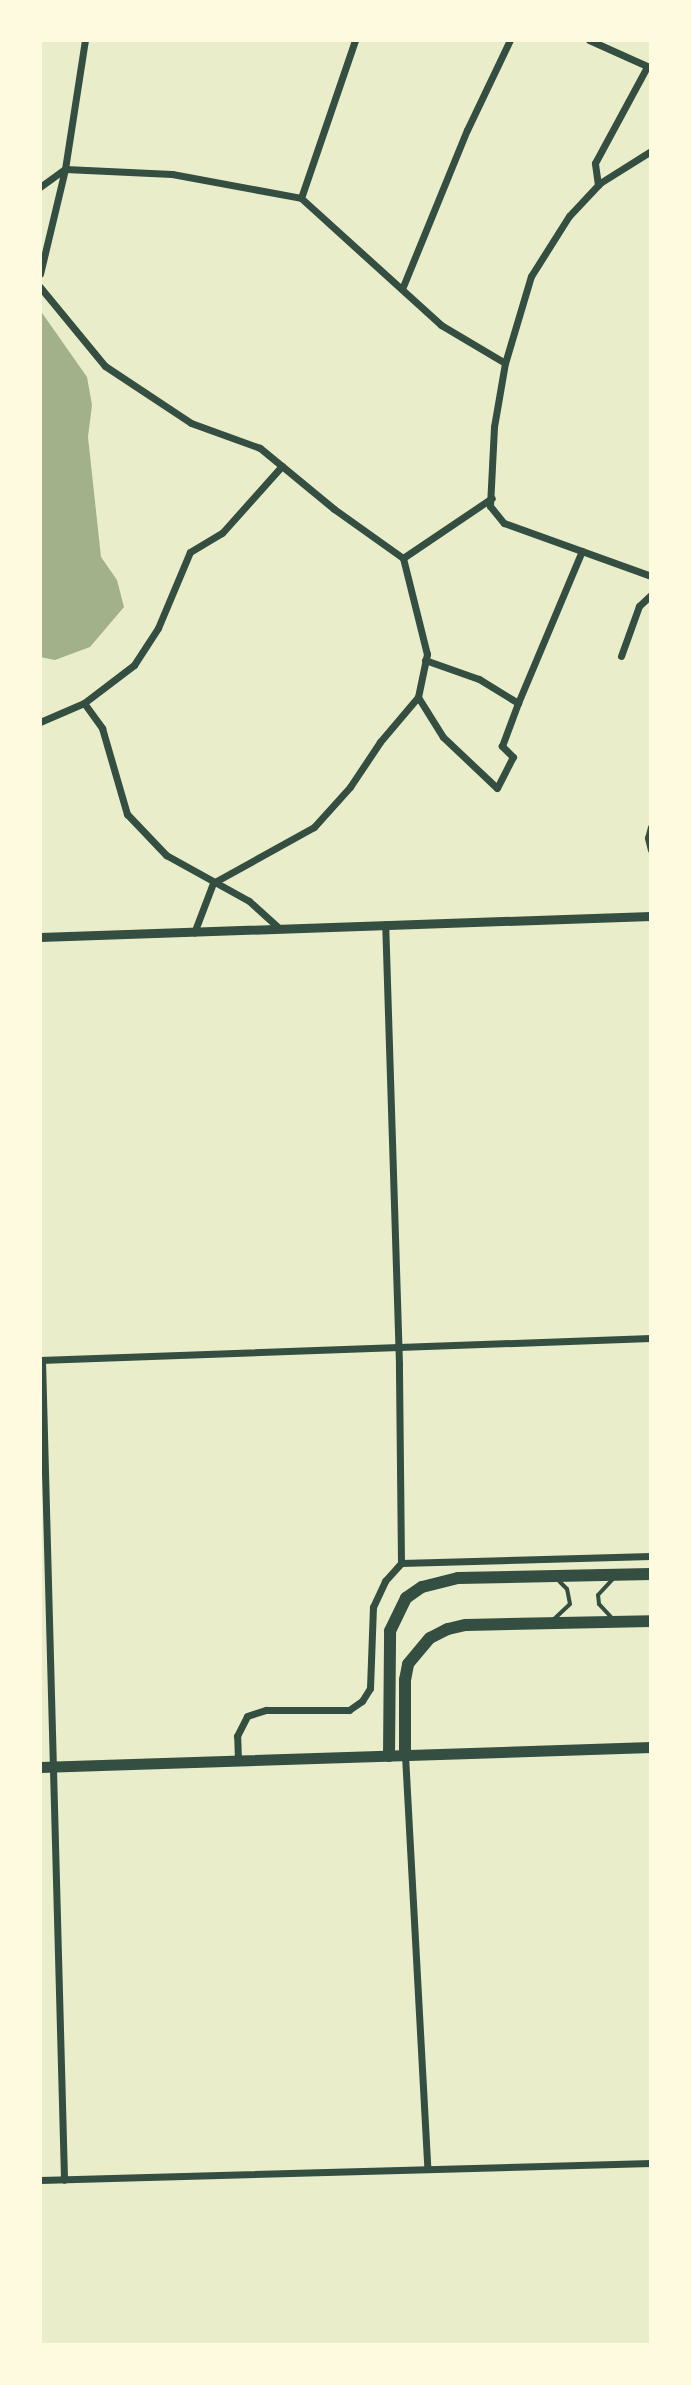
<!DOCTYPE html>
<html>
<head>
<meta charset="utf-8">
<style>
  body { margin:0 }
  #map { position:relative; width:691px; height:2385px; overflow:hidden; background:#e9edc9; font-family:"Public Sans",sans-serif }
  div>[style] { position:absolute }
  .water>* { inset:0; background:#a3b18a }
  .service>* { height:4px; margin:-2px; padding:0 2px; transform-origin:2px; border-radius:2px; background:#344e41 }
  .minor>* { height:7px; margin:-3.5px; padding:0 3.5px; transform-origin:3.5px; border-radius:3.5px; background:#344e41 }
  .tertiary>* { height:9px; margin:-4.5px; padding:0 4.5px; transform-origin:4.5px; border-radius:4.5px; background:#344e41 }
  .primary>* { height:11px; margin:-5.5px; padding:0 5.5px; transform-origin:5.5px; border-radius:5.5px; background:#344e41 }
  .motorway>* { height:12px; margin:-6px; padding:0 6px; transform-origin:6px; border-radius:6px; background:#344e41 }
  span { translate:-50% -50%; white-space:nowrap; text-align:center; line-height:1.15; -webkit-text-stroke:6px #fefae0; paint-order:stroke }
  .frame { position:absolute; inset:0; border:42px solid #fefae0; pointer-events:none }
</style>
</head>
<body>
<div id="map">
  <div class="water">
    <div style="clip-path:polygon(40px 310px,87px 377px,92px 405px,88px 437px,101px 557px,117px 580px,124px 607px,90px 647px,55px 660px,40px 657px)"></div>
  </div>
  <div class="service">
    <div style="left:612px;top:1618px;width:19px;rotate:-133deg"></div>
    <div style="left:599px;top:1604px;width:9px;rotate:-96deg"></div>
    <div style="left:598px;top:1595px;width:22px;rotate:-47deg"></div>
    <div style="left:553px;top:1620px;width:23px;rotate:-43deg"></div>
    <div style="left:570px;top:1604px;width:15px;rotate:-101deg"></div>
    <div style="left:567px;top:1589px;width:11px;rotate:-135deg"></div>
  </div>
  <div class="minor">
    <div style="left:589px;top:40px;width:66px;rotate:24.2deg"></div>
    <div style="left:651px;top:151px;width:60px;rotate:147.9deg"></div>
    <div style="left:600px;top:183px;width:45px;rotate:133.2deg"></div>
    <div style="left:569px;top:216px;width:71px;rotate:122.3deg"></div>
    <div style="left:531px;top:276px;width:91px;rotate:106.6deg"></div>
    <div style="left:505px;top:363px;width:65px;rotate:99.8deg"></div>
    <div style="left:494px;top:427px;width:79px;rotate:92.9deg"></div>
    <div style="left:490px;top:506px;width:22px;rotate:51deg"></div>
    <div style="left:504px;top:523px;width:156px;rotate:19.8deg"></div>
    <div style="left:598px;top:185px;width:22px;rotate:-98deg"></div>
    <div style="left:595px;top:163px;width:109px;rotate:-61.6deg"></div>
    <div style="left:40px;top:187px;width:31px;rotate:-36deg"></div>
    <div style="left:65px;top:169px;width:107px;rotate:2.7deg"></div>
    <div style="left:172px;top:174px;width:131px;rotate:10.5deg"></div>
    <div style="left:301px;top:198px;width:189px;rotate:42.2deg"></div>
    <div style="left:441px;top:325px;width:74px;rotate:30.7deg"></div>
    <div style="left:301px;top:198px;width:167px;rotate:-71.1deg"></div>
    <div style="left:40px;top:274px;width:108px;rotate:-76.6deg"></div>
    <div style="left:65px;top:169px;width:131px;rotate:-81.2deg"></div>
    <div style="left:40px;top:287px;width:102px;rotate:50.6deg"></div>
    <div style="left:105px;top:366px;width:103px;rotate:33.5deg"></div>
    <div style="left:191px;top:423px;width:73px;rotate:19.9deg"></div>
    <div style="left:260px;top:448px;width:96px;rotate:39.5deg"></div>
    <div style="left:334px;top:509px;width:85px;rotate:35.4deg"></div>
    <div style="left:403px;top:558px;width:99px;rotate:76deg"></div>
    <div style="left:427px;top:654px;width:44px;rotate:101.8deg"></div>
    <div style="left:418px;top:697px;width:59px;rotate:130.2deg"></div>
    <div style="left:380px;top:742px;width:54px;rotate:123.7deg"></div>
    <div style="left:350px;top:787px;width:54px;rotate:132deg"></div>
    <div style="left:314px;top:827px;width:115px;rotate:151deg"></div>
    <div style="left:213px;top:883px;width:53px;rotate:110.8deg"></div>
    <div style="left:402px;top:289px;width:172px;rotate:-67.8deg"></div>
    <div style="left:467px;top:130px;width:100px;rotate:-64.5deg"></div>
    <div style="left:403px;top:558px;width:107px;rotate:-34deg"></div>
    <div style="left:621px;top:656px;width:53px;rotate:-70.2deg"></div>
    <div style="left:639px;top:606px;width:16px;rotate:-43deg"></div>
    <div style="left:425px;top:660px;width:57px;rotate:19.4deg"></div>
    <div style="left:479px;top:679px;width:46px;rotate:31.6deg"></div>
    <div style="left:518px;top:703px;width:165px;rotate:-67.2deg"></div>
    <div style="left:418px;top:697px;width:47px;rotate:58deg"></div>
    <div style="left:443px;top:737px;width:74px;rotate:43.4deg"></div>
    <div style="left:497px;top:788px;width:35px;rotate:-63deg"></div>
    <div style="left:513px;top:757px;width:16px;rotate:-135deg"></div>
    <div style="left:502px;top:746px;width:46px;rotate:-69.6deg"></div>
    <div style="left:84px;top:703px;width:63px;rotate:-37.2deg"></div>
    <div style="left:134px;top:665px;width:44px;rotate:-57deg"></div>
    <div style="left:158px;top:628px;width:82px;rotate:-67.2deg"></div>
    <div style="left:190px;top:552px;width:37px;rotate:-31deg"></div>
    <div style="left:222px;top:533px;width:90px;rotate:-48.2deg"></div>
    <div style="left:40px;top:722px;width:48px;rotate:-23.4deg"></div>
    <div style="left:84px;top:703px;width:31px;rotate:54deg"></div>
    <div style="left:102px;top:728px;width:90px;rotate:73.8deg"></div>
    <div style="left:127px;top:814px;width:57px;rotate:46.4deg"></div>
    <div style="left:166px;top:855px;width:95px;rotate:29deg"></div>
    <div style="left:249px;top:901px;width:42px;rotate:42.1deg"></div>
    <div style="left:651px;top:827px;width:11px;rotate:105deg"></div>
    <div style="left:648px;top:838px;width:12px;rotate:76deg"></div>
    <div style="left:40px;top:1360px;width:611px;rotate:-2.06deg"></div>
    <div style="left:42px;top:1360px;width:820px;rotate:88.46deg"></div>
    <div style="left:401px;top:1563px;width:250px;rotate:-1.6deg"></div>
    <div style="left:405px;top:1755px;width:413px;rotate:86.9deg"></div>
    <div style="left:238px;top:1760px;width:24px;rotate:-92deg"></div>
    <div style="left:237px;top:1736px;width:22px;rotate:-63deg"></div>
    <div style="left:247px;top:1716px;width:20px;rotate:-18deg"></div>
    <div style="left:266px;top:1710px;width:83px"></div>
    <div style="left:349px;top:1710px;width:16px;rotate:-35deg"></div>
    <div style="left:362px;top:1701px;width:15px;rotate:-58deg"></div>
    <div style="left:370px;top:1688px;width:81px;rotate:-87.9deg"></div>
    <div style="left:373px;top:1607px;width:29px;rotate:-65deg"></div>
    <div style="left:385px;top:1581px;width:24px;rotate:-48deg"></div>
    <div style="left:401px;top:1563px;width:199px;rotate:-90.6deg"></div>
    <div style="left:399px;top:1364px;width:440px;rotate:-91.8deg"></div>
    <div style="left:40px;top:2180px;width:611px;rotate:-1.59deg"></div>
  </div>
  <div class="tertiary">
    <div style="left:40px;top:937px;width:611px;rotate:-1.97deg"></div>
  </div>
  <div class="primary">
    <div style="left:40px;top:1767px;width:611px;rotate:-1.87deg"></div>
  </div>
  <div class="motorway">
    <div style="left:405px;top:1755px;width:75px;rotate:-90deg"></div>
    <div style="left:405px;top:1680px;width:16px;rotate:-79deg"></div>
    <div style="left:408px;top:1664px;width:34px;rotate:-50deg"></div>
    <div style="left:430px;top:1638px;width:20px;rotate:-27deg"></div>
    <div style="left:448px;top:1629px;width:18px;rotate:-13deg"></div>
    <div style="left:466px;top:1625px;width:185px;rotate:-1.2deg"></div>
    <div style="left:389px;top:1756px;width:125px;rotate:-89.5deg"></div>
    <div style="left:390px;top:1631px;width:37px;rotate:-64deg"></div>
    <div style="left:406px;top:1598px;width:19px;rotate:-35deg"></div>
    <div style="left:422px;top:1587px;width:37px;rotate:-14deg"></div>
    <div style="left:458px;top:1578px;width:193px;rotate:-1.2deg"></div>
  </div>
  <div class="frame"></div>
</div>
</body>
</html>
